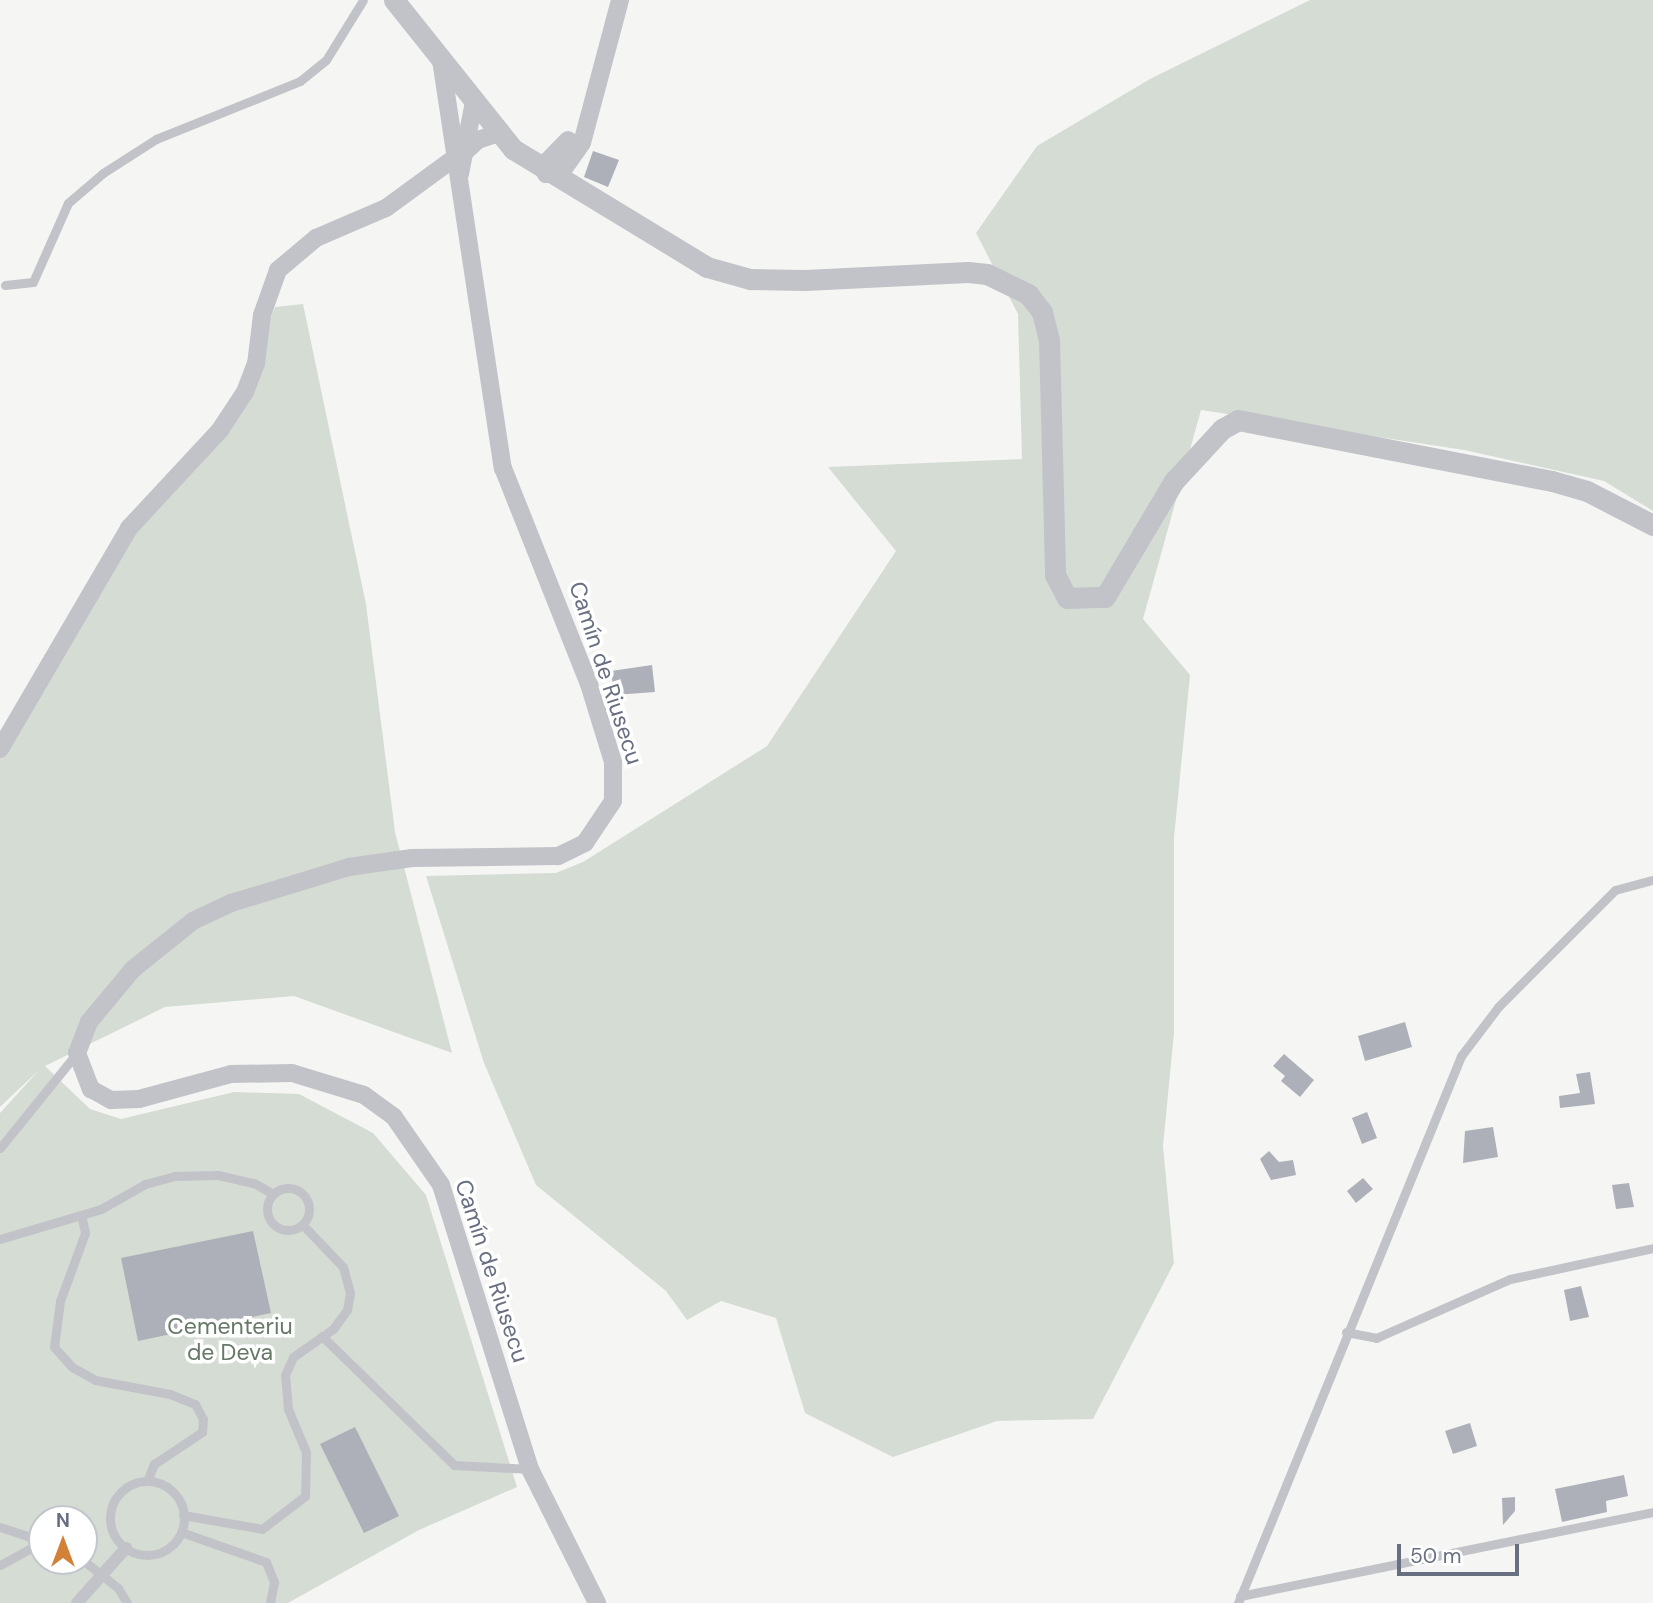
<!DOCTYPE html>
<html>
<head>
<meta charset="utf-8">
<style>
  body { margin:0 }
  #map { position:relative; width:1653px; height:1603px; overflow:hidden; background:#f5f6f3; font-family:"DM Sans",sans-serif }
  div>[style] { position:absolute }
  .green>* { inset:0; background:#d5dcd4 }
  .building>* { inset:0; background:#adb0b8 }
  .service>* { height:9px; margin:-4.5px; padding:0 4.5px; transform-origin:4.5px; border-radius:4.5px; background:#c2c3c8 }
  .service>.ring { margin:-4.5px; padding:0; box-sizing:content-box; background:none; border:9px solid #c2c3c8; border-radius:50% }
  .pedestrian>* { height:12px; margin:-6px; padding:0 6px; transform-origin:6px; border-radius:6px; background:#c2c3c8 }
  .minor>* { height:18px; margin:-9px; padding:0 9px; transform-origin:9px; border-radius:9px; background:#c2c3c8 }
  .tertiary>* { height:21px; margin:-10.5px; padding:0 10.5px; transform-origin:10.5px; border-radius:10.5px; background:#c2c3c8 }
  span { translate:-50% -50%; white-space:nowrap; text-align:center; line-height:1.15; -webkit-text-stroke:7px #fff; paint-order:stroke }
  .street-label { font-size:23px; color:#686f81 }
  .park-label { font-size:23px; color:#667867 }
  .north { position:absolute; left:28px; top:1505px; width:70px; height:70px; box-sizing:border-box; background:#fff; border:2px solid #c3c5cd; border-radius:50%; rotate:0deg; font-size:19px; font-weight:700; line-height:28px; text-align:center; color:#686f81 }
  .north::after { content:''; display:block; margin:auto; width:24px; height:32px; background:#d18238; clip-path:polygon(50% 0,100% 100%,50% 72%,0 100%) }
  .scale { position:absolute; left:1397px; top:1544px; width:122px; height:32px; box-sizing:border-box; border:4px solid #686f81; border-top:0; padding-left:9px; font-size:21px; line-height:24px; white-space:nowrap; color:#686f81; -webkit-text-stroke:5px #fff; paint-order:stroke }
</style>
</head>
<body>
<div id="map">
  <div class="green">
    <div style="clip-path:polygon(1310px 0,1653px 0,1653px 511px,1604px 481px,1464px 450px,1201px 410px,1143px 619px,1190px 675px,1174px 838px,1174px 1033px,1163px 1146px,1174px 1263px,1093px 1419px,997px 1421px,893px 1457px,805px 1413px,776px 1318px,721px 1301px,687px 1320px,666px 1291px,536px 1185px,484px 1063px,426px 876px,556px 873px,583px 862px,767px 746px,896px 551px,828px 467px,1022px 459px,1018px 314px,976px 233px,1037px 146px,1150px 79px)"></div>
    <div style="clip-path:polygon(evenodd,303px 304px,366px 604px,395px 832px,452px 1053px,294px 996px,165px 1007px,45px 1066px,90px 1109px,121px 1119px,234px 1092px,299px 1094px,373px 1133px,426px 1195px,517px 1487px,419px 1530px,288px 1603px,0 1603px,0 1113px,39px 1070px,0 1107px,0 754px,125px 542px,225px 431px,275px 307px,303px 304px,42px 1519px,84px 1519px,84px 1561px,42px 1561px,42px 1519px)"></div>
  </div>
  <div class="building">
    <div style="clip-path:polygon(593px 151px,619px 160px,608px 187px,584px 177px)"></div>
    <div style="clip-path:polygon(652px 665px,655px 692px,614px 695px,611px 671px)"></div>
    <div style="clip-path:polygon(1405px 1022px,1412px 1047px,1365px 1061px,1358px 1036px)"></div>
    <div style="clip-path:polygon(1284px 1054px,1314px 1080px,1300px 1097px,1281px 1081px,1285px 1076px,1273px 1066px)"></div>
    <div style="clip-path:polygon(1590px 1072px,1595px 1104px,1560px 1108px,1559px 1096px,1580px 1093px,1576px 1074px)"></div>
    <div style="clip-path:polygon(1367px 1112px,1377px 1138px,1362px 1144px,1352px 1118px)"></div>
    <div style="clip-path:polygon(1493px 1127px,1498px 1157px,1463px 1163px,1465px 1131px)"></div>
    <div style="clip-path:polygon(1269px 1151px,1279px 1162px,1293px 1160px,1296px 1175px,1271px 1180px,1260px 1159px)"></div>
    <div style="clip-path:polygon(1363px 1178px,1373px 1189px,1356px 1203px,1347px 1191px)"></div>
    <div style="clip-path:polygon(1629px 1183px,1634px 1207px,1616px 1209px,1612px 1185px)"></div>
    <div style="clip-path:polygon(253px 1231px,271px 1313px,138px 1341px,121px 1258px)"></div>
    <div style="clip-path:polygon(1581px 1286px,1589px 1317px,1570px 1321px,1564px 1290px)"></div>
    <div style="clip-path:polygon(1470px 1423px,1477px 1446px,1453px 1454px,1445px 1431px)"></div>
    <div style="clip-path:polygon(355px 1427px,399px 1516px,364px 1533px,320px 1444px)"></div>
    <div style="clip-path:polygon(1624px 1475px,1628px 1496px,1606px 1501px,1607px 1512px,1562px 1522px,1555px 1489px)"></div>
    <div style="clip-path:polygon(1515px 1497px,1515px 1511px,1503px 1525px,1502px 1498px)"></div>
  </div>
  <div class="service">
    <div style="left:5px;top:285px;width:28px;rotate:-6deg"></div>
    <div style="left:33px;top:282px;width:86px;rotate:-66.1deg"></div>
    <div style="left:68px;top:203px;width:46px;rotate:-40.6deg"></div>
    <div style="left:103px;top:173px;width:63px;rotate:-32.7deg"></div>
    <div style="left:156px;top:139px;width:155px;rotate:-21.9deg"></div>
    <div style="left:300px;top:81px;width:33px;rotate:-39deg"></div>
    <div style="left:326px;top:60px;width:70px;rotate:-58.3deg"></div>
    <div style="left:0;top:1148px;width:122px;rotate:-51deg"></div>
    <div class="ring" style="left:267px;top:1188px;width:33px;height:33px"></div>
    <div style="left:81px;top:1215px;width:18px;rotate:77deg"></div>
    <div style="left:85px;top:1233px;width:72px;rotate:110.2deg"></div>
    <div style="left:60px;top:1301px;width:46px;rotate:97.4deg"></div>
    <div style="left:54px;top:1347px;width:27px;rotate:48deg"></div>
    <div style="left:72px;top:1367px;width:26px;rotate:29deg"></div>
    <div style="left:95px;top:1380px;width:76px;rotate:10.6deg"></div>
    <div style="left:170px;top:1394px;width:27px;rotate:22deg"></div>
    <div style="left:195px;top:1404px;width:17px;rotate:62deg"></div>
    <div style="left:203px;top:1419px;width:13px;rotate:94deg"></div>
    <div style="left:202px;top:1432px;width:58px;rotate:146.3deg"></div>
    <div style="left:154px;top:1464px;width:18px;rotate:112deg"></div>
    <div style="left:0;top:1239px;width:105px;rotate:-16.5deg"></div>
    <div style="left:101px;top:1209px;width:51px;rotate:-29.6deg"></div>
    <div style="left:145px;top:1184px;width:30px;rotate:-15deg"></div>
    <div style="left:174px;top:1176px;width:44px;rotate:-1.3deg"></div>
    <div style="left:218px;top:1175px;width:37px;rotate:13deg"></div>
    <div style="left:254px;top:1183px;width:22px;rotate:30deg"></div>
    <div style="left:1346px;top:1332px;width:31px;rotate:11deg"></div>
    <div style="left:1376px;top:1338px;width:146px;rotate:-23.8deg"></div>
    <div style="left:1510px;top:1279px;width:146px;rotate:-12.2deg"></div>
    <div style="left:322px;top:1336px;width:185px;rotate:44.3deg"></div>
    <div style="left:454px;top:1465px;width:76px;rotate:3deg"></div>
    <div class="ring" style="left:110px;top:1481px;width:65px;height:65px"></div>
    <div style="left:183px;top:1515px;width:80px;rotate:10deg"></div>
    <div style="left:262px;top:1529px;width:54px;rotate:-37.5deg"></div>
    <div style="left:305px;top:1496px;width:44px;rotate:-88.7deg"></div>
    <div style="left:306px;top:1452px;width:47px;rotate:-112.7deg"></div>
    <div style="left:288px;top:1409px;width:34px;rotate:-95deg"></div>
    <div style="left:285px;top:1375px;width:20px;rotate:-66deg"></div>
    <div style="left:293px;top:1357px;width:49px;rotate:-35deg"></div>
    <div style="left:333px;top:1329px;width:24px;rotate:-54deg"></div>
    <div style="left:347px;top:1310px;width:17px;rotate:-80deg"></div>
    <div style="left:350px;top:1293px;width:27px;rotate:-105deg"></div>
    <div style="left:343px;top:1267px;width:59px;rotate:-133.6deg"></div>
    <div style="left:0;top:1527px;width:44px;rotate:18.4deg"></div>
    <div style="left:181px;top:1532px;width:90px;rotate:19.4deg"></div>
    <div style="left:266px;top:1562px;width:22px;rotate:68deg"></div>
    <div style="left:274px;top:1582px;width:21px;rotate:101deg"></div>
    <div style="left:84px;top:1561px;width:43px;rotate:38.5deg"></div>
    <div style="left:118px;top:1588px;width:17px;rotate:59deg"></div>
    <div style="left:0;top:1565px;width:48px;rotate:-28.7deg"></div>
    <div style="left:1240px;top:1596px;width:421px;rotate:-11.5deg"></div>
    <div style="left:1238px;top:1603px;width:591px;rotate:-67.82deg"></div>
    <div style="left:1461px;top:1056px;width:61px;rotate:-52.9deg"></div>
    <div style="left:1498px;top:1007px;width:165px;rotate:-45deg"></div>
    <div style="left:1615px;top:890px;width:39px;rotate:-15deg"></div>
  </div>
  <div class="pedestrian">
    <div style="left:77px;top:1603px;width:74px;rotate:-48.3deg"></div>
  </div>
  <div class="minor">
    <div style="left:441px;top:60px;width:413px;rotate:81.4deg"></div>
    <div style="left:503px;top:468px;width:232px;rotate:68.3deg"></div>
    <div style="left:589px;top:684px;width:82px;rotate:72.9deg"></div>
    <div style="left:613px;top:762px;width:39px;rotate:90deg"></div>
    <div style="left:613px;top:801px;width:50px;rotate:123.7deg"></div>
    <div style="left:585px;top:843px;width:30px;rotate:154deg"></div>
    <div style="left:558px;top:856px;width:146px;rotate:179.2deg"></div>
    <div style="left:412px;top:858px;width:64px;rotate:171.9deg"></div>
    <div style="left:349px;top:867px;width:123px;rotate:163deg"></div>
    <div style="left:231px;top:903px;width:42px;rotate:154.7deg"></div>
    <div style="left:193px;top:921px;width:77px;rotate:141.3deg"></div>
    <div style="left:133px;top:969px;width:69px;rotate:129.7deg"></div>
    <div style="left:89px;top:1022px;width:33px;rotate:111deg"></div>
    <div style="left:77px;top:1053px;width:39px;rotate:69deg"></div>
    <div style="left:91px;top:1089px;width:23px;rotate:29deg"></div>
    <div style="left:111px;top:1100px;width:28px;rotate:-2deg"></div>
    <div style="left:139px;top:1099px;width:95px;rotate:-15.2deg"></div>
    <div style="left:231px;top:1074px;width:61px;rotate:-0.9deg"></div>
    <div style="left:292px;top:1073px;width:75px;rotate:17deg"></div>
    <div style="left:364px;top:1095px;width:37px;rotate:36deg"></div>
    <div style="left:394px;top:1117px;width:83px;rotate:55.3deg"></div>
    <div style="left:441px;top:1185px;width:298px;rotate:72.6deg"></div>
    <div style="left:530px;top:1469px;width:150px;rotate:63.4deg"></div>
    <div style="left:568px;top:140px;width:30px;rotate:134deg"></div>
    <div style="left:547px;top:162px;width:12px;rotate:95deg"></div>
    <div style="left:546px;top:174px;width:20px;rotate:-20deg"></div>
    <div style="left:565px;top:167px;width:29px;rotate:-55deg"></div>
    <div style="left:582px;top:143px;width:148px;rotate:-75.1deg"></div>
    <div style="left:465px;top:152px;width:18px;rotate:-43deg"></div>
    <div style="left:478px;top:140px;width:21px;rotate:-19deg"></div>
    <div style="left:460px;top:174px;width:73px;rotate:-79deg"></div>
    <div style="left:0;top:749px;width:256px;rotate:-59.7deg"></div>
    <div style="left:129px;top:528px;width:134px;rotate:-47.1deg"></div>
    <div style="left:220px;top:430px;width:45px;rotate:-56.7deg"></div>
    <div style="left:245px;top:392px;width:30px;rotate:-69deg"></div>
    <div style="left:256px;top:364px;width:49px;rotate:-83deg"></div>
    <div style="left:262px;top:315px;width:48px;rotate:-70.4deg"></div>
    <div style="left:278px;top:270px;width:50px;rotate:-40.1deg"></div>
    <div style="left:316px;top:238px;width:76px;rotate:-23.2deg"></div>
    <div style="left:386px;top:208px;width:83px;rotate:-36.2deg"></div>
  </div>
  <div class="tertiary">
    <div style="left:394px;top:0;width:191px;rotate:51.4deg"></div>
    <div style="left:513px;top:149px;width:227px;rotate:31.3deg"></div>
    <div style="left:707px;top:267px;width:45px;rotate:15.6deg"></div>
    <div style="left:750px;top:279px;width:55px;rotate:1deg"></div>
    <div style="left:805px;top:280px;width:163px;rotate:-2.8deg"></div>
    <div style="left:968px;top:272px;width:19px;rotate:6deg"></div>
    <div style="left:987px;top:274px;width:46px;rotate:26deg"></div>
    <div style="left:1028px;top:294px;width:23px;rotate:52deg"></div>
    <div style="left:1042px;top:312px;width:29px;rotate:76deg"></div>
    <div style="left:1049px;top:340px;width:235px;rotate:88.5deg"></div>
    <div style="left:1055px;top:575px;width:26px;rotate:62deg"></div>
    <div style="left:1067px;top:598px;width:38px;rotate:-2deg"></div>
    <div style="left:1105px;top:597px;width:135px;rotate:-59.3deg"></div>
    <div style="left:1174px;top:481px;width:71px;rotate:-47.3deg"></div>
    <div style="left:1222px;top:429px;width:18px;rotate:-29deg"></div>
    <div style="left:1238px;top:420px;width:320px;rotate:11deg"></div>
    <div style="left:1552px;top:481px;width:36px;rotate:16deg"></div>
    <div style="left:1587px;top:491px;width:74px;rotate:27.3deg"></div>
  </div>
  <div class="street-label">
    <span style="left:606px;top:673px;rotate:72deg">Camín de Riusecu</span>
    <span style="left:492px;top:1271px;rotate:72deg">Camín de Riusecu</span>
  </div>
  <div class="park-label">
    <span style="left:230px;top:1339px">Cementeriu<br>de Deva</span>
  </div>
  <div class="north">N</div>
  <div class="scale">50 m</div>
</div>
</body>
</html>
